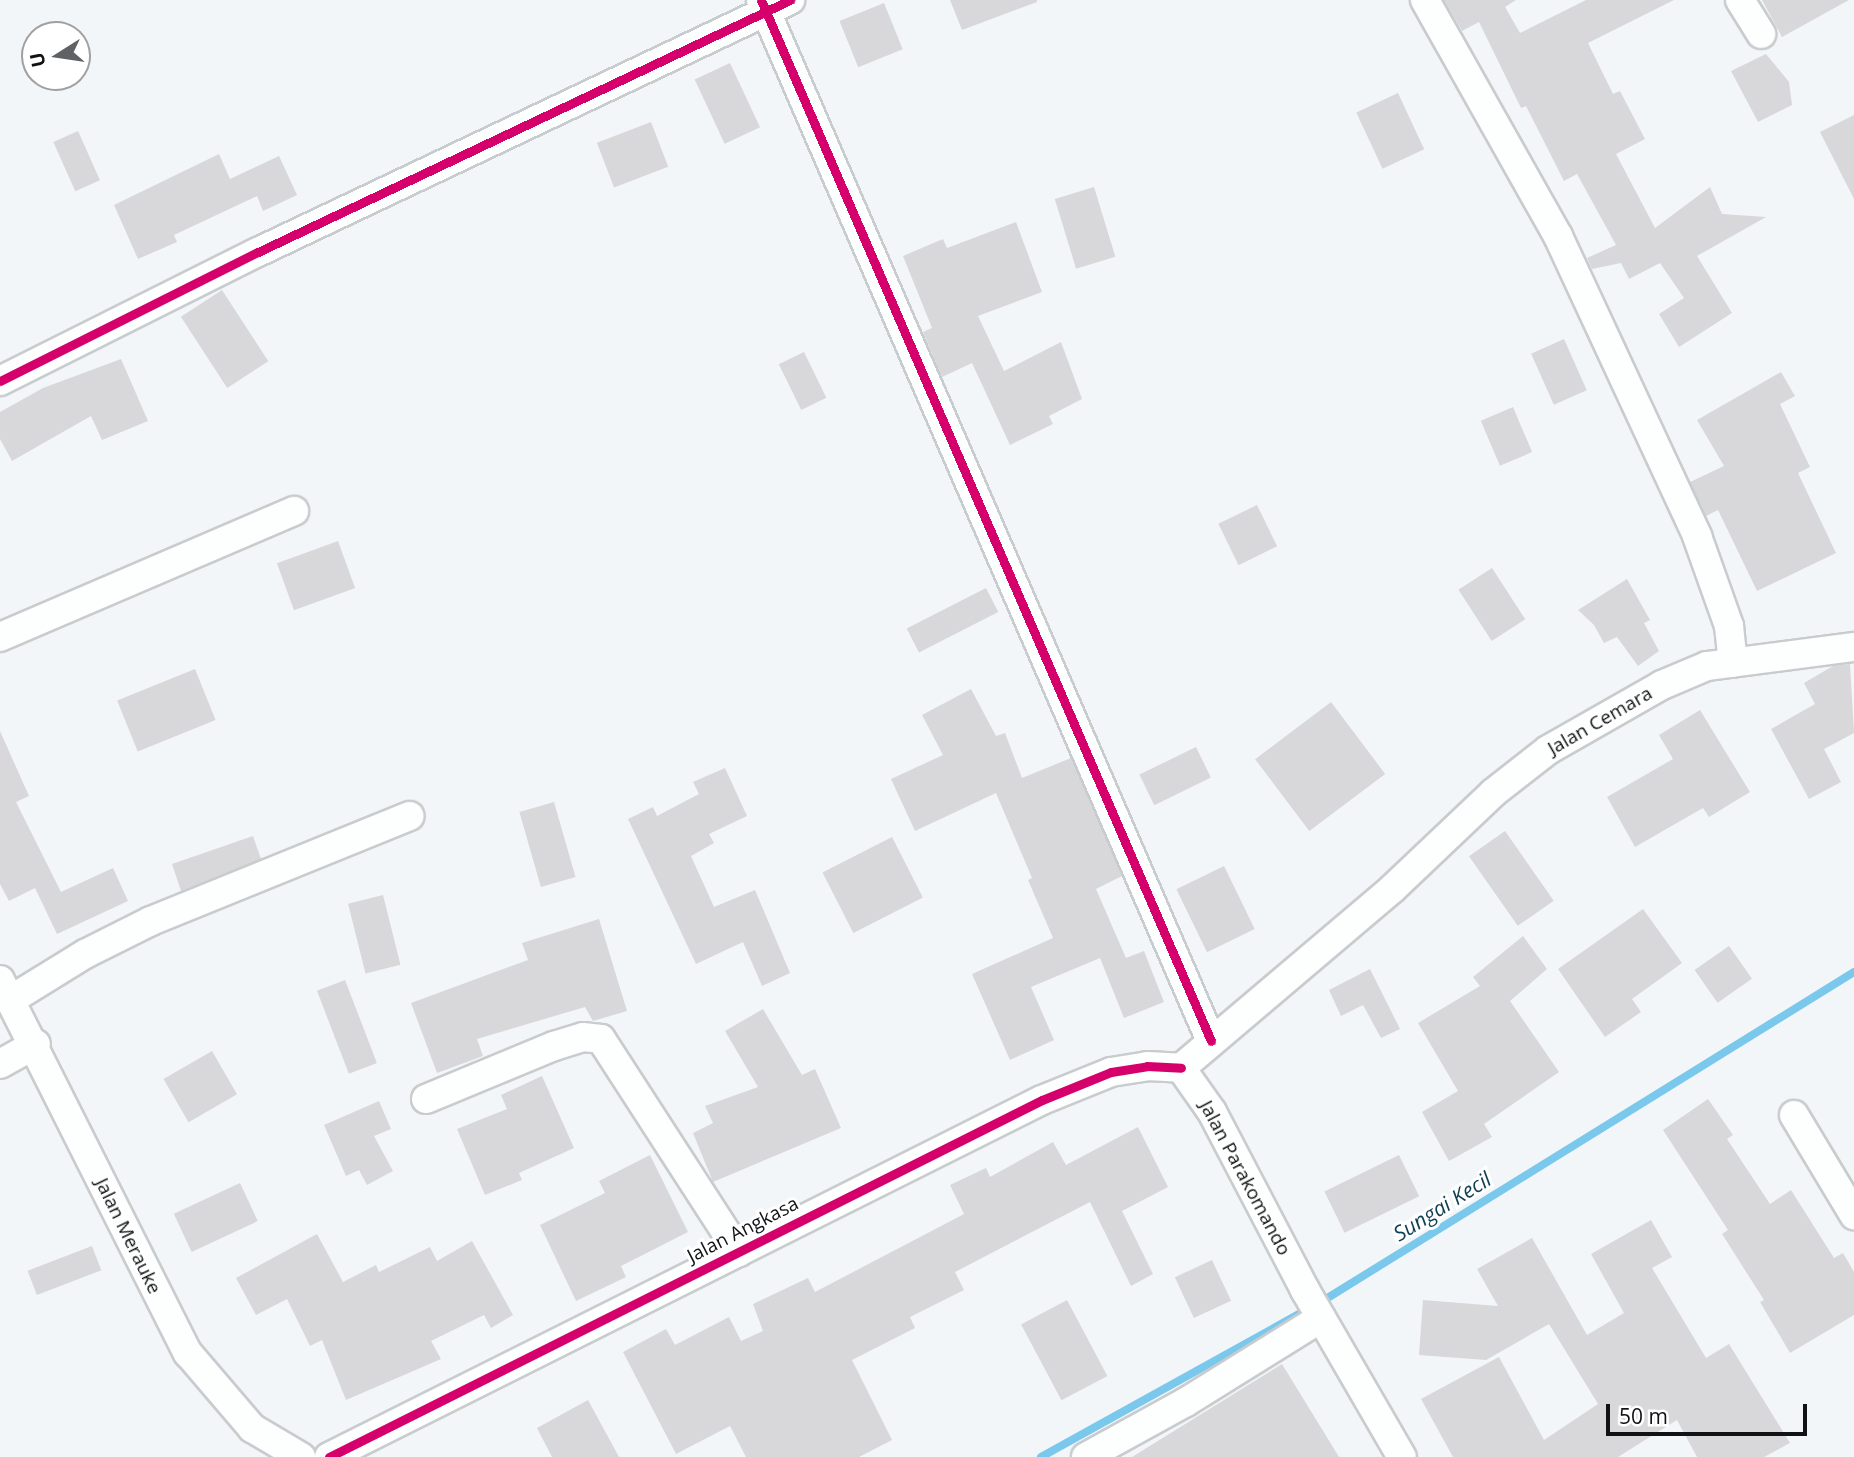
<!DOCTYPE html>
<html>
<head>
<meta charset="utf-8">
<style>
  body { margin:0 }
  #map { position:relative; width:1854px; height:1457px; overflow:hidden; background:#f3f6f9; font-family:"Open Sans",sans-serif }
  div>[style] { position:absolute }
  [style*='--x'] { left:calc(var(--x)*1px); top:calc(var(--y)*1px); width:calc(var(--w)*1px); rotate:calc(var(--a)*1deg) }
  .stream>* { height:8px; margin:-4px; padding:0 4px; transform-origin:4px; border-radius:4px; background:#7ac8eb }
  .building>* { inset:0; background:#d8d7d9; transform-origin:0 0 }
  .roads { filter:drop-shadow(2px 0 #c9ccce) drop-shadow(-2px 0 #c9ccce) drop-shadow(0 2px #c9ccce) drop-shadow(0 -2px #c9ccce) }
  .minor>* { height:28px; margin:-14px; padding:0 14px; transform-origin:14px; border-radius:14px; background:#fdfefe }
  .cycleway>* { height:9px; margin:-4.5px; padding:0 4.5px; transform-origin:4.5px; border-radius:4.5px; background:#d6006c }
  span { translate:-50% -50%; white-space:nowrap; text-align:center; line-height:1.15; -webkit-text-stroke:6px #fff; paint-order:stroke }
  .street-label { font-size:19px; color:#101214 }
  .water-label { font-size:21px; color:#0e3e52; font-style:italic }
  .north { position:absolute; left:21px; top:21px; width:70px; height:70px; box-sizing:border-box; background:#fff; border:2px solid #9fa0a1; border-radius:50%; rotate:258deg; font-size:19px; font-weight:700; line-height:28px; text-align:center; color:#101214 }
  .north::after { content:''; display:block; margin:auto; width:24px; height:32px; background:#5f6264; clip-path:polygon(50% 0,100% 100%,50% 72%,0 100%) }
  .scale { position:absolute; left:1606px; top:1404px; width:201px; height:32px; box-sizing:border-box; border:4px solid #101214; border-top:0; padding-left:9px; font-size:21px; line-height:24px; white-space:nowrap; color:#101214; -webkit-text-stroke:5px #fff; paint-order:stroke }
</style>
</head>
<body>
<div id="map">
  <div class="stream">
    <div style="--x:1041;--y:1457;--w:320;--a:-29"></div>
    <div style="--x:1321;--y:1302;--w:627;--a:-31.76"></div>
  </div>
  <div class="building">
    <div style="clip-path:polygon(950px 0,1037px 0,1037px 2px,962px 30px)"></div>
    <div style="clip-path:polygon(1444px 0,1516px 0,1505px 7px,1520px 33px,1586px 0,1674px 0,1588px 43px,1613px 94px,1620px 91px,1645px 139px,1616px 154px,1655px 228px,1710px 187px,1722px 214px,1766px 217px,1697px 256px,1732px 313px,1679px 347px,1659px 314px,1684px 298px,1660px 263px,1629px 279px,1621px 263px,1592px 269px,1587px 258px,1616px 245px,1577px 174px,1564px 181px,1526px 106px,1521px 108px,1479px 22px,1462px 31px)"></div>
    <div style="clip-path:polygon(1762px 0,1849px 0,1782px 37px)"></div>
    <div style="left:884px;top:3px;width:50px;height:48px;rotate:68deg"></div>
    <div style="clip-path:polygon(1766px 54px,1789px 82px,1792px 105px,1758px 122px,1731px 71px)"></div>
    <div style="left:730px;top:63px;width:71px;height:39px;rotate:65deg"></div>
    <div style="left:1398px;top:93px;width:62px;height:46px;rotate:65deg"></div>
    <div style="clip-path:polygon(1854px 115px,1854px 199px,1820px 132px)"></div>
    <div style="left:651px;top:122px;width:48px;height:58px;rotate:69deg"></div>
    <div style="left:78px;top:131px;width:54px;height:27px;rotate:66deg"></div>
    <div style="clip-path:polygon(219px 154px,230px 179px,279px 156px,297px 195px,263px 211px,257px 196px,174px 235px,177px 242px,138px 259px,114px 205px)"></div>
    <div style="left:1094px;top:187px;width:73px;height:41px;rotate:73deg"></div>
    <div style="clip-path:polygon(1016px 222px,1042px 292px,978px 316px,1004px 371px,1061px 342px,1082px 399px,1049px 416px,1053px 424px,1010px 445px,972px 363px,942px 377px,923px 332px,932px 328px,903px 256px,943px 239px,947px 248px)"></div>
    <div style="left:222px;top:290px;width:85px;height:49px;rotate:57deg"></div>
    <div style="left:1564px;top:339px;width:56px;height:36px;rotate:66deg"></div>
    <div style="left:804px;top:352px;width:51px;height:28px;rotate:64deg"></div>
    <div style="clip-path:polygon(121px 359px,148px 421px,102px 440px,91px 416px,12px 461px,0 439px,0 412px,43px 388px)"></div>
    <div style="clip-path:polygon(1781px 372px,1795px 396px,1780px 404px,1810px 467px,1798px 473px,1836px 553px,1757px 591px,1718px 510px,1706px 516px,1690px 482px,1724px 466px,1697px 420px)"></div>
    <div style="left:1513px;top:407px;width:49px;height:35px;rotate:67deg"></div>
    <div style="left:1257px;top:505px;width:46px;height:43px;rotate:64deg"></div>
    <div style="left:338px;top:541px;width:50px;height:65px;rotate:70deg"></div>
    <div style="left:1492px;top:568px;width:61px;height:40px;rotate:57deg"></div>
    <div style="clip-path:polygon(1627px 579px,1650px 620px,1644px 623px,1659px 651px,1638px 666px,1617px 637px,1604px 643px,1594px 625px,1578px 610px)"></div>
    <div style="left:986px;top:588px;width:27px;height:89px;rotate:63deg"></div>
    <div style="clip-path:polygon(1850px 664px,1854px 733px,1824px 749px,1841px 782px,1809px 799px,1771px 729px,1815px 704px,1804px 683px,1833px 666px)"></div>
    <div style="left:195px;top:669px;width:55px;height:84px;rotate:68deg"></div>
    <div style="clip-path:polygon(971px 689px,996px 736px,1005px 733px,1022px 778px,1071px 758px,1122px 876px,1096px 889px,1126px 958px,1144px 951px,1164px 1002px,1124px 1018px,1100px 958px,1031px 987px,1054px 1040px,1010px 1060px,972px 974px,1053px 938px,1028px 880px,1032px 878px,996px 793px,915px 831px,891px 779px,943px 755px,922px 715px)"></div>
    <div style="left:1331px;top:702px;width:90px;height:95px;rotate:53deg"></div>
    <div style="clip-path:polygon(1700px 710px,1750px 792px,1709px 817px,1703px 808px,1635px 847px,1607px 797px,1673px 759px,1659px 735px)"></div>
    <div style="clip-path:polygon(0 731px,29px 796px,16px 802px,61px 892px,113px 868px,128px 901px,57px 934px,35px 888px,9px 901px,0 884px)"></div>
    <div style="left:1196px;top:747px;width:34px;height:63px;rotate:64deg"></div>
    <div style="clip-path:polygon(725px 768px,747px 816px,709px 834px,714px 843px,691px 856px,714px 907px,755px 890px,790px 973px,762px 986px,743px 942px,696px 964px,628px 819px,653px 807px,657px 816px,699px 794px,693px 782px)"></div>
    <div style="left:554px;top:802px;width:78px;height:36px;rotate:74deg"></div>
    <div style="left:1505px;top:831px;width:85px;height:44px;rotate:55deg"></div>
    <div style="clip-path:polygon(253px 836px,261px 859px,181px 891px,172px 864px)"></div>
    <div style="left:892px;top:837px;width:68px;height:78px;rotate:63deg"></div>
    <div style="left:1224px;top:866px;width:70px;height:53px;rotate:64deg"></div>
    <div style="left:383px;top:895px;width:72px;height:36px;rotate:76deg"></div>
    <div style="clip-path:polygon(1643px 909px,1682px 963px,1632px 999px,1641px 1012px,1605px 1037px,1558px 969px)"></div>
    <div style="clip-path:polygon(599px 919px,627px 1011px,593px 1021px,585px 1007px,477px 1039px,483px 1056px,437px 1073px,411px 1003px,528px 960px,522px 943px)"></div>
    <div style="clip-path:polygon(1523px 936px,1547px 969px,1510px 1001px,1559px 1072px,1484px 1124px,1492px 1137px,1449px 1161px,1422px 1112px,1458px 1091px,1418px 1023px,1480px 986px,1473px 977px)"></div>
    <div style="left:1729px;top:946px;width:40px;height:42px;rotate:55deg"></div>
    <div style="clip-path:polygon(1370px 969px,1400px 1029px,1381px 1038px,1363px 1005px,1341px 1016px,1329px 990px)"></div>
    <div style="left:345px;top:980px;width:89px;height:30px;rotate:69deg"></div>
    <div style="clip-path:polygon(763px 1009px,802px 1075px,815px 1069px,841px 1128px,713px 1182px,693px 1133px,713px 1123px,705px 1106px,758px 1087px,725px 1031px)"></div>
    <div style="left:212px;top:1051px;width:50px;height:56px;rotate:60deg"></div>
    <div style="clip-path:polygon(542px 1076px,574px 1148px,519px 1173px,522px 1180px,485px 1195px,457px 1129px,507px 1109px,501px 1095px)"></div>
    <div style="clip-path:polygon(1708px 1099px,1733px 1135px,1727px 1139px,1770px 1204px,1791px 1190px,1834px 1258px,1843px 1253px,1854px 1272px,1854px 1315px,1790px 1353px,1760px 1302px,1764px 1300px,1722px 1234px,1728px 1230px,1663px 1130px)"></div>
    <div style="clip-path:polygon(379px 1101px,391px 1129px,374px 1136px,393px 1171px,367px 1185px,359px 1170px,346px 1176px,324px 1125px)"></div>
    <div style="clip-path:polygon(1138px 1127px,1168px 1187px,1122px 1211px,1153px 1274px,1131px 1286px,1090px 1202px,955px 1272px,964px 1290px,910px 1317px,915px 1328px,852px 1360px,892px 1440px,859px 1457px,746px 1457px,730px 1426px,676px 1454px,623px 1352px,666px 1329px,675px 1345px,729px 1317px,741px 1341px,763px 1331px,753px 1304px,808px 1278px,815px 1292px,964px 1214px,950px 1185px,986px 1168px,990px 1177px,1053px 1142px,1066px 1165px)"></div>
    <div style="clip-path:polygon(650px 1155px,688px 1232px,621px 1266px,626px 1277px,576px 1301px,540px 1225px,605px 1193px,599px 1181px)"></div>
    <div style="left:1399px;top:1155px;width:46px;height:83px;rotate:64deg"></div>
    <div style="left:240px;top:1183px;width:42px;height:73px;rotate:65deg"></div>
    <div style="clip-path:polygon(1651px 1220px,1672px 1257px,1652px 1268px,1706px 1358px,1729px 1344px,1790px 1443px,1764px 1457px,1697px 1457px,1677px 1420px,1618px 1457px,1453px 1457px,1421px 1399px,1499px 1357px,1544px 1440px,1598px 1404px,1549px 1324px,1486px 1360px,1419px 1355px,1423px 1300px,1498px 1306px,1477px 1269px,1532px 1238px,1587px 1335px,1624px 1313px,1591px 1254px)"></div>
    <div style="clip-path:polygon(317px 1234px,343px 1282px,376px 1265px,379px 1272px,430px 1247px,437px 1261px,472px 1241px,513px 1315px,491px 1328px,484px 1315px,431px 1341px,441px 1359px,346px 1400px,322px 1340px,310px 1346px,287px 1299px,256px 1315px,236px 1278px)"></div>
    <div style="left:92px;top:1246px;width:26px;height:69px;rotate:69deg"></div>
    <div style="left:1212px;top:1260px;width:45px;height:41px;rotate:65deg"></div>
    <div style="left:1067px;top:1300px;width:86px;height:52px;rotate:62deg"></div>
    <div style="clip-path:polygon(1282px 1364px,1339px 1457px,1132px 1457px)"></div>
    <div style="clip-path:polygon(588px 1400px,619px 1457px,552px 1457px,537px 1428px)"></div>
  </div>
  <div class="roads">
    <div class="minor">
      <div style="--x:761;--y:0;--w:1134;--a:66.62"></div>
      <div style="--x:1425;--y:0;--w:271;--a:60.6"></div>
      <div style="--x:1558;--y:236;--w:331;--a:65.1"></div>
      <div style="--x:1697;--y:536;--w:96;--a:70.4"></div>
      <div style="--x:1729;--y:626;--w:37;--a:84"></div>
      <div style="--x:1740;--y:0;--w:40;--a:58"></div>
      <div style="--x:0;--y:381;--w:288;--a:-26.6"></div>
      <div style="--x:258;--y:252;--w:589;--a:-25.35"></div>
      <div style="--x:0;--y:637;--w:320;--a:-23.2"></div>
      <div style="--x:0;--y:980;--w:418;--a:63.3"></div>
      <div style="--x:188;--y:1353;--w:99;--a:49.5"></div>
      <div style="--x:252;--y:1428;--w:57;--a:30.6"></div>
      <div style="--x:12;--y:999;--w:86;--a:-31.7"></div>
      <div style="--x:85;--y:954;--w:74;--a:-26.6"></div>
      <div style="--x:151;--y:921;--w:279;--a:-22.1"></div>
      <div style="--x:0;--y:1064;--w:41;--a:-29.1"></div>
      <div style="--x:1181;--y:1068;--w:277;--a:-40.3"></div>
      <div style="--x:1392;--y:889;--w:139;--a:-43.5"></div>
      <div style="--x:1493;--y:793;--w:70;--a:-38"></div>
      <div style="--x:1548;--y:750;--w:131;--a:-29.7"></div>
      <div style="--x:1662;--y:685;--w:49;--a:-22.9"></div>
      <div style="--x:1707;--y:666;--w:148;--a:-7.4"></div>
      <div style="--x:1181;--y:1068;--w:54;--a:54.8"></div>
      <div style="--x:1212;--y:1112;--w:201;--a:62.4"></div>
      <div style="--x:1305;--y:1290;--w:193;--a:59.9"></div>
      <div style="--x:426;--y:1099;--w:139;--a:-22.5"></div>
      <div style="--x:554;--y:1046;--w:30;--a:-17"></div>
      <div style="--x:583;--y:1037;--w:18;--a:6"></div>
      <div style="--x:601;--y:1039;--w:254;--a:57.1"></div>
      <div style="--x:1794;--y:1115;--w:117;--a:59"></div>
      <div style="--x:329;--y:1457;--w:797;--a:-26.6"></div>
      <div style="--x:1042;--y:1100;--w:74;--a:-22.1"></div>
      <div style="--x:1111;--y:1072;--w:36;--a:-9"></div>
      <div style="--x:1147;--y:1066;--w:34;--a:3"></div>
      <div style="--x:1086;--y:1457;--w:114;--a:-28.8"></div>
      <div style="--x:1186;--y:1402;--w:159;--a:-31.9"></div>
    </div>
  </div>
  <div class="cycleway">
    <div style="--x:761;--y:0;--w:1134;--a:66.62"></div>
    <div style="--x:0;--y:381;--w:288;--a:-26.6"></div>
    <div style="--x:258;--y:252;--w:589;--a:-25.35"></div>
    <div style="--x:329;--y:1457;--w:797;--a:-26.6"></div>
    <div style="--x:1042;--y:1100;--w:74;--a:-22.1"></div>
    <div style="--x:1111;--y:1072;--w:36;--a:-9"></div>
    <div style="--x:1147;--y:1066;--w:34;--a:3"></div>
  </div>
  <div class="street-label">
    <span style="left:1600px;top:721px;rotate:-30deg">Jalan Cemara</span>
    <span style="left:1245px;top:1178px;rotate:62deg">Jalan Parakomando</span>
    <span style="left:743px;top:1230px;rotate:-27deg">Jalan Angkasa</span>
    <span style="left:128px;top:1236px;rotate:64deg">Jalan Merauke</span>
  </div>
  <div class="water-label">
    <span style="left:1442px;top:1206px;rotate:-32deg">Sungai Kecil</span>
  </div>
  <div class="north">U</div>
  <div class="scale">50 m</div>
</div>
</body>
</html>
